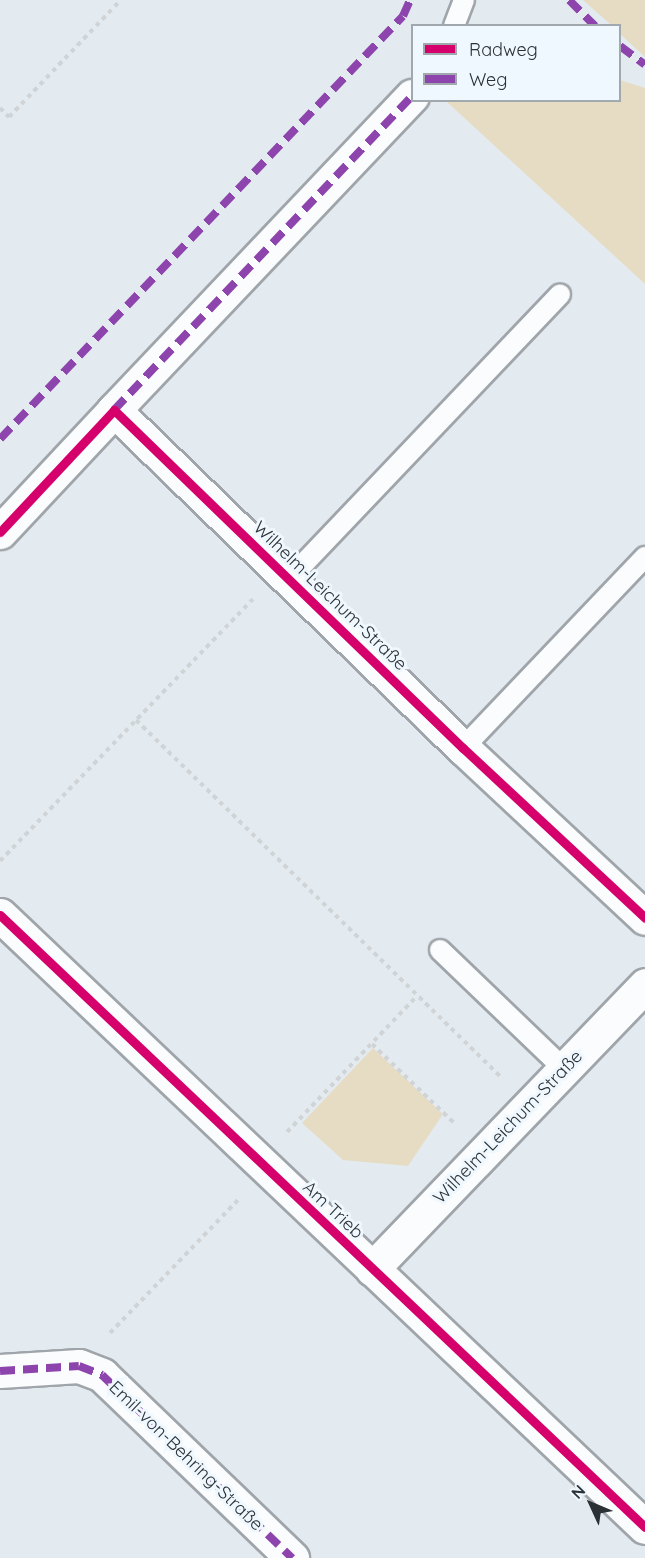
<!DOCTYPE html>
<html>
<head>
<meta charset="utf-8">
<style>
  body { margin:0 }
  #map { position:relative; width:645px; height:1558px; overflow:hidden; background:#e3ebf0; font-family:Quicksand,sans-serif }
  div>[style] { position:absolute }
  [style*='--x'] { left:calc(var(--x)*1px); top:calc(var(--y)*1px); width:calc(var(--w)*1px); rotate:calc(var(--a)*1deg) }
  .green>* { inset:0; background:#e6dcc4 }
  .path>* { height:4px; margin-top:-2px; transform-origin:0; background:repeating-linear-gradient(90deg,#d1d4d6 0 4.5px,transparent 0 9px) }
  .roads { filter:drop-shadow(2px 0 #9fa5aa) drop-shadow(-2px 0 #9fa5aa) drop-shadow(0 2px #9fa5aa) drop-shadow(0 -2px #9fa5aa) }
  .service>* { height:20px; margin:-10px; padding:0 10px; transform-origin:10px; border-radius:10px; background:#fbfcfd }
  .minor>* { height:33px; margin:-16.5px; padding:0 16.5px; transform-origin:16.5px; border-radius:16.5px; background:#fbfcfd }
  .quiet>* { height:8px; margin-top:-4px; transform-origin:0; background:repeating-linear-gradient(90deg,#8e44ad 0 15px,transparent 0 23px) }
  .cycleway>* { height:9px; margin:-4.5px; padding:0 4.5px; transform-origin:4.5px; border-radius:4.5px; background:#d6006c }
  span { translate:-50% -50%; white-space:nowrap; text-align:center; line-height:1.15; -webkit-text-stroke:6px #eff8ff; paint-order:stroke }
  .street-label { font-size:18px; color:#2b3135 }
  .legend { position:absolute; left:411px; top:24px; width:210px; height:78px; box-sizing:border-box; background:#eff8ff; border:2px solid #a1a8ae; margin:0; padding:8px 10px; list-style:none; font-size:18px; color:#2b3135 }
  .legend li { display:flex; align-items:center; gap:12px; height:30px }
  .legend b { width:30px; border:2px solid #a1a8ae }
  .north { position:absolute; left:561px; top:1474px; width:60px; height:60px; -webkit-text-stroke:4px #eff8ff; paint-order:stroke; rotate:314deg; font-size:16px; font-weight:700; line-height:24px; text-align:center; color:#2b3135 }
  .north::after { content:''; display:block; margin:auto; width:21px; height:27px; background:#2b3135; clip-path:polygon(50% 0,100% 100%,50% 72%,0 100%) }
</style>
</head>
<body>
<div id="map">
  <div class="green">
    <div style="clip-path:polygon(583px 0,645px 0,645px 57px,620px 34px,620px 26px,611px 25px)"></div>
    <div style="clip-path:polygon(620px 80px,645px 88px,645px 284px,447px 102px,620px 100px)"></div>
    <div style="clip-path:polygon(373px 1048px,443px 1114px,408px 1166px,343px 1160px,302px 1123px)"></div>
  </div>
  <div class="path">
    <div style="--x:0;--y:108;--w:13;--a:45"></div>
    <div style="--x:9;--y:117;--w:162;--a:-46.3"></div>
    <div style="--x:136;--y:720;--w:511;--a:44.37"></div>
    <div style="--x:0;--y:861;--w:364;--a:-46"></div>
    <div style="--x:372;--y:1044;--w:115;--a:43.9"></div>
    <div style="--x:287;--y:1132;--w:188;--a:-46.3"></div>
    <div style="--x:110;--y:1333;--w:187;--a:-46.1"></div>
  </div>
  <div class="roads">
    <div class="service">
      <div style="--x:454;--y:26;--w:28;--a:-69"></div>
      <div style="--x:289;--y:579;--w:393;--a:-46.4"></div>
      <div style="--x:463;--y:748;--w:264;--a:-46.4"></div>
      <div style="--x:440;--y:950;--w:172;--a:43.8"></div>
    </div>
    <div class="minor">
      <div style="--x:114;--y:410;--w:433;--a:-46.5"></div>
      <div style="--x:0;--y:532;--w:167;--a:-46.9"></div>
      <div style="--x:114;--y:410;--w:486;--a:44.1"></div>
      <div style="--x:463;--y:748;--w:249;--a:43"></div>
      <div style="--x:0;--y:915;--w:889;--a:43.5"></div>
      <div style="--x:372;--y:1269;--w:394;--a:-46.1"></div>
      <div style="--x:0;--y:1371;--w:79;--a:-3.6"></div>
      <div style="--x:79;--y:1366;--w:25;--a:21"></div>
      <div style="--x:102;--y:1375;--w:264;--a:43.9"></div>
    </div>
  </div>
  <div class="quiet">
    <div style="--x:569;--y:0;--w:37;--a:45"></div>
    <div style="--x:620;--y:46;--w:31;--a:37"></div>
    <div style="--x:114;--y:410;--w:433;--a:-46.5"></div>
    <div style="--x:0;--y:439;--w:584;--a:-46.39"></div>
    <div style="--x:403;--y:16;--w:17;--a:-66"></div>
    <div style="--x:0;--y:1371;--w:79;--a:-3.6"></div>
    <div style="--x:79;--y:1366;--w:25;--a:21"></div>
    <div style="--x:102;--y:1375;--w:264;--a:43.9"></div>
  </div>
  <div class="cycleway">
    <div style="--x:0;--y:532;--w:167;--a:-46.9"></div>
    <div style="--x:114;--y:410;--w:486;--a:44.1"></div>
    <div style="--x:463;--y:748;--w:249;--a:43"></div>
    <div style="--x:0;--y:915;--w:889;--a:43.5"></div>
  </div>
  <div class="street-label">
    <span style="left:330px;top:596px;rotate:44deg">Wilhelm-Leichum-Straße</span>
    <span style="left:508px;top:1127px;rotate:-46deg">Wilhelm-Leichum-Straße</span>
    <span style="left:333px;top:1210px;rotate:43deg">Am Trieb</span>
    <span style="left:186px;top:1456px;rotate:44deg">Emil-von-Behring-Straße</span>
  </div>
  <ul class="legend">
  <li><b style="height:8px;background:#d6006c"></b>Radweg</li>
  <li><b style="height:8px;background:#8e44ad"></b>Weg</li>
  </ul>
  <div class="north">N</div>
</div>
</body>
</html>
